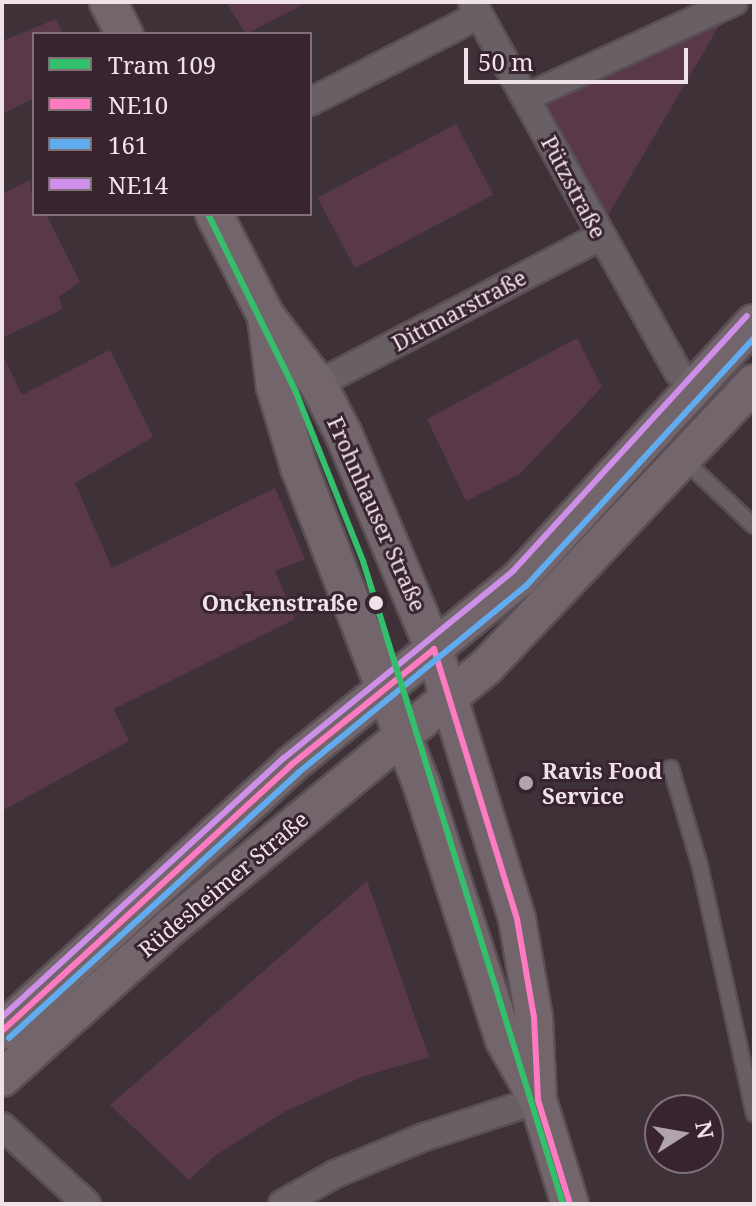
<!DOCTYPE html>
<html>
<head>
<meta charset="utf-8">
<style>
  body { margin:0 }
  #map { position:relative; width:756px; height:1206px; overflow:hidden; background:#3e3238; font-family:"Noto Serif",serif }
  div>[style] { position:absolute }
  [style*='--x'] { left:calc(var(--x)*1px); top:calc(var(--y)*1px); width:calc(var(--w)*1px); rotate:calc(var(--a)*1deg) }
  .green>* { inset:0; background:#583849; transform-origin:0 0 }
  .roads { filter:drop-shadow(2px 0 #594f54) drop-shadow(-2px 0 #594f54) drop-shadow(0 2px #594f54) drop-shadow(0 -2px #594f54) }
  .lane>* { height:14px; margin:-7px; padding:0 7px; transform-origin:7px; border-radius:7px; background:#686064 }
  .street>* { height:26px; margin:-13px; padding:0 13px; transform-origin:13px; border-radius:13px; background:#686064 }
  .secondary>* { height:36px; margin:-18px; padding:0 18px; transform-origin:18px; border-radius:18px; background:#72656c }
  .bus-1>* { height:6px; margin:-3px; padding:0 3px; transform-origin:3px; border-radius:3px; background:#fe7ac1 }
  .bus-2>* { height:6px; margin:-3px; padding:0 3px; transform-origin:3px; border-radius:3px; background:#60acee }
  .bus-3>* { height:6px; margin:-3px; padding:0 3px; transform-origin:3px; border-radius:3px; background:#ce8fe9 }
  .tram-1>* { height:6px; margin:-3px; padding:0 3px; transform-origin:3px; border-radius:3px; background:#33bf6c }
  .dots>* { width:22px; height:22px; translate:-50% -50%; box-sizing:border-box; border:4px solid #38242e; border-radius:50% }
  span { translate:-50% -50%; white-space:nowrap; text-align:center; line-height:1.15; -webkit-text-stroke:6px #38242e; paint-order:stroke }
  .street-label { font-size:22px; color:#efe2e8 }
  .stop-label { font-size:22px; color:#efe2e8; font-weight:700 }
  .right { translate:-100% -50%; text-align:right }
  .poi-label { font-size:22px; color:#efe2e8; font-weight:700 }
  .left { translate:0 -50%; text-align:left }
  .frame { position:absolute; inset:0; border:4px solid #efe2e8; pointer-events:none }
  .legend { position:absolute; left:32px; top:32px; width:280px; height:184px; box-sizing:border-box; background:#38242e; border:2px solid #817078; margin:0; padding:10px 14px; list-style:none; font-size:24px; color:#efe2e8 }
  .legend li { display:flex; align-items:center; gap:16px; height:40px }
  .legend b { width:40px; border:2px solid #817078 }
  .north { position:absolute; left:644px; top:1094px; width:80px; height:80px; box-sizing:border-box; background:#38242e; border:2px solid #817078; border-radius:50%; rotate:79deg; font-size:22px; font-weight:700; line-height:32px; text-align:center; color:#efe2e8 }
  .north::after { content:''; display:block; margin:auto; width:28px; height:36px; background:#b1a4aa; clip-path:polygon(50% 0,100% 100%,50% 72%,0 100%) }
  .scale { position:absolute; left:464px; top:48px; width:224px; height:36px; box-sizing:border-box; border:4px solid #efe2e8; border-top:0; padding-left:10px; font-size:24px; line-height:28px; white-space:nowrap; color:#efe2e8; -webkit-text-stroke:6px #38242e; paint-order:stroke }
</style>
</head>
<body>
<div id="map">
  <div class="green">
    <div style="clip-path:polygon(226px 2px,308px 2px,246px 34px)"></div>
    <div style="clip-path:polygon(729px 9px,601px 227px,534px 98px)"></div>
    <div style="clip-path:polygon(56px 19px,63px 34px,34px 34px,34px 98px,2px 114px,2px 41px)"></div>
    <div style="left:456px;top:124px;width:80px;height:157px;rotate:62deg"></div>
    <div style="clip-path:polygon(30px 180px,34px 214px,46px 214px,80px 282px,59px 297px,63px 309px,2px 338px,2px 194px)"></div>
    <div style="clip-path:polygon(577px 338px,602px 387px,520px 474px,466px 501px,427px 419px)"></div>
    <div style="clip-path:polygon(110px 350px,153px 437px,75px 483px,112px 568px,275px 488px,305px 559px,275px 571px,295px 619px,114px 709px,129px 741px,2px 811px,2px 354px,22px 395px)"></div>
    <div style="clip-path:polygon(367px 881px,429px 1057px,362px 1077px,284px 1112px,216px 1155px,189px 1180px,110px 1105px)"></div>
  </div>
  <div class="roads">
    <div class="lane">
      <div style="--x:684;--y:460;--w:96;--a:43.3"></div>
      <div style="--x:671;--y:768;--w:102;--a:73.5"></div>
      <div style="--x:700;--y:866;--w:254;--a:77.7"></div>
    </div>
    <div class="street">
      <div style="--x:472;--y:2;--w:423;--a:60.9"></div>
      <div style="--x:527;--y:97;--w:228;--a:-24.7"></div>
      <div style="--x:310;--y:102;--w:190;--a:-27.2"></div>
      <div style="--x:318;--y:384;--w:317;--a:-27.6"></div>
      <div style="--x:2;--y:1126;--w:115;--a:42.5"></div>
      <div style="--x:282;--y:1204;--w:61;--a:-29.5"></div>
      <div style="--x:335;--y:1174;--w:96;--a:-22.6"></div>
      <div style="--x:424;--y:1137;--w:120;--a:-18"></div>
    </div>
    <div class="secondary">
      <div style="--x:108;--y:2;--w:36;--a:63"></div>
      <div style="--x:214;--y:214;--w:114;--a:63"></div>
      <div style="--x:266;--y:316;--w:86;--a:52.6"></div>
      <div style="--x:318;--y:384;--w:57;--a:63"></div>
      <div style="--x:344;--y:435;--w:232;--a:67.2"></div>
      <div style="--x:434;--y:649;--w:282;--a:72.9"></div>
      <div style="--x:517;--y:919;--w:99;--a:80.2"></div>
      <div style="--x:534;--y:1017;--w:83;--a:87.2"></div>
      <div style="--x:266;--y:318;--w:70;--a:82.6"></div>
      <div style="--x:275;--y:387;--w:84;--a:73.3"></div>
      <div style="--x:299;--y:467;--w:342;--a:68.9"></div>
      <div style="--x:422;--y:786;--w:267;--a:72.1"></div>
      <div style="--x:504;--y:1040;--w:69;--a:60.5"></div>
      <div style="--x:538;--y:1100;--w:109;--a:72.9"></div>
      <div style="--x:2;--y:1031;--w:393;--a:-42.6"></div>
      <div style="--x:291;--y:765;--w:296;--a:-39.2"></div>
      <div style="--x:520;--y:578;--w:346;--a:-47.5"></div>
      <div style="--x:2;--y:1078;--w:229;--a:-41.8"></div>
      <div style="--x:173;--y:925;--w:407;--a:-39.5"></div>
      <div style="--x:487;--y:666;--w:389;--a:-46.7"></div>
    </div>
  </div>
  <div class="bus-1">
    <div style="--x:2;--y:1031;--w:393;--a:-42.6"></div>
    <div style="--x:291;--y:765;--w:184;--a:-39"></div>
    <div style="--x:434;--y:649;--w:282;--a:72.9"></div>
    <div style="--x:517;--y:919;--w:99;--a:80.2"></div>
    <div style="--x:534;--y:1017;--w:83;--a:87.2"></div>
    <div style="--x:538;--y:1100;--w:109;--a:72.9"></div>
  </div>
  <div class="bus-2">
    <div style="--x:9;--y:1038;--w:392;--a:-42.5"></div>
    <div style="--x:298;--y:773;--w:295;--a:-39.4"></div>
    <div style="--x:526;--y:586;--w:337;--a:-47.4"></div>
  </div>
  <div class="bus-3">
    <div style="--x:2;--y:1017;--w:383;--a:-42.6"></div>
    <div style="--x:284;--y:758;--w:296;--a:-39.2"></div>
    <div style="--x:513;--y:571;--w:346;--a:-47.5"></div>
  </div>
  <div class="tram-1">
    <div style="--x:208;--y:214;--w:196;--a:63.7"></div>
    <div style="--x:295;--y:390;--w:184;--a:68.3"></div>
    <div style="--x:363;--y:561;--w:673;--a:72.72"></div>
  </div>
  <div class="dots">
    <div style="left:376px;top:603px;background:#efe2e8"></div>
    <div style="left:526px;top:783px;background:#b1a4aa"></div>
  </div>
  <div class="street-label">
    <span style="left:574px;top:187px;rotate:62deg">Pützstraße</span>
    <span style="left:459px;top:310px;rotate:-28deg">Dittmarstraße</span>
    <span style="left:377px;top:514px;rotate:66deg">Frohnhauser Straße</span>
    <span style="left:223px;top:884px;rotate:-40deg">Rüdesheimer Straße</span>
  </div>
  <div class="stop-label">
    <span class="right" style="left:358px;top:603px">Onckenstraße</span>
  </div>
  <div class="poi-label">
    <span class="left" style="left:542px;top:783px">Ravis Food<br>Service</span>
  </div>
  <div class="frame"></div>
  <ul class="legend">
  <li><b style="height:10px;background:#33bf6c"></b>Tram 109</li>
  <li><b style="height:10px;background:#fe7ac1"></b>NE10</li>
  <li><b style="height:10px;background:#60acee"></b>161</li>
  <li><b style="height:10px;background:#ce8fe9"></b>NE14</li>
  </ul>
  <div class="north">N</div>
  <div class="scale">50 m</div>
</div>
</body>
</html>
